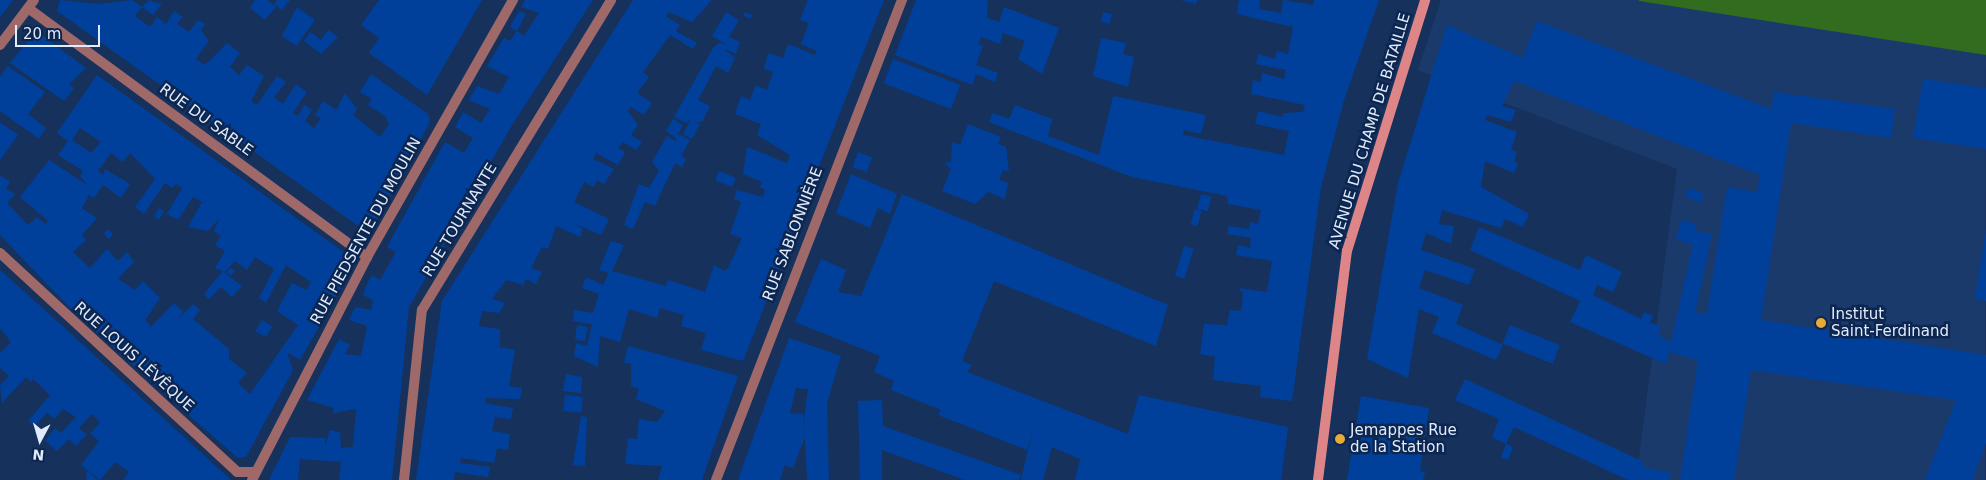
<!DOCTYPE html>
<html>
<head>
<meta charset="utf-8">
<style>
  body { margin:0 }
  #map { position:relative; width:1986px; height:480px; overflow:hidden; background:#16315c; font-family:"DejaVu Sans",sans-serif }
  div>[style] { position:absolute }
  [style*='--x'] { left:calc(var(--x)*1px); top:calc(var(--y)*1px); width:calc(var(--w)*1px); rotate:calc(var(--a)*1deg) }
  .built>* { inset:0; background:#1b3a6c }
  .green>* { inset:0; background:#316c1f }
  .building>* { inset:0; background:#00409b; transform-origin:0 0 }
  .street>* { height:10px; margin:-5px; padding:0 5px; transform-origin:5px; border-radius:5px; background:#a06969 }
  .secondary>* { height:10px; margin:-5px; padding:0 5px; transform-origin:5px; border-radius:5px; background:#de8687 }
  .dots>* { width:14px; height:14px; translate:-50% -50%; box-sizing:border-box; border:2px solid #0c2650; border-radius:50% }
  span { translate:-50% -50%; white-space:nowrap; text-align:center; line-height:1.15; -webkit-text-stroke:5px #0c2650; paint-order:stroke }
  .street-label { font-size:15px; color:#e0ebfc }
  .poi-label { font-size:15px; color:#e0ebfc }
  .left { translate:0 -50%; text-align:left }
  .north { position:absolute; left:15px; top:415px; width:50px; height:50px; -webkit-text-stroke:4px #0c2650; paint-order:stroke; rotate:186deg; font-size:14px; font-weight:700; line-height:20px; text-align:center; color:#e0ebfc }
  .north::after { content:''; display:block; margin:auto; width:18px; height:22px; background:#e0ebfc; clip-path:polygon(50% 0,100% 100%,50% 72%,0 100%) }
  .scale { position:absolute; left:15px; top:25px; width:85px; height:22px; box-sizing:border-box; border:2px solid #e0ebfc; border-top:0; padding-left:6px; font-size:15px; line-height:18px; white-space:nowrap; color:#e0ebfc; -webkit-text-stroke:4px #0c2650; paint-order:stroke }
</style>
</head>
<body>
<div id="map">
  <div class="built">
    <div style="clip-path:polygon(1441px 0,1986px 0,1985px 480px,1636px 480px,1677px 169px,1418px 70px)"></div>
  </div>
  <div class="green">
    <div style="clip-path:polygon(1986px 0,1986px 55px,1639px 1px,1639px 0)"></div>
  </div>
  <div class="building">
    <div style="clip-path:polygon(0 0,13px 0,0 17px)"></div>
    <div style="clip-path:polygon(60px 0,99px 4px,132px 0,142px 7px,135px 16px,150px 27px,157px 17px,166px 24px,174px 11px,183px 17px,177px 24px,189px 32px,198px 20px,205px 24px,201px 30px,209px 41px,196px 59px,205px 65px,227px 43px,240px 53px,230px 67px,239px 75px,247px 65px,264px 76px,251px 101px,257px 105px,277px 76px,286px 82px,274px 97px,283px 104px,296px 84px,307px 92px,293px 113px,298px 116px,304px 105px,312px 110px,305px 121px,314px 128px,321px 118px,315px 115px,323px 101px,336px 110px,329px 124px,345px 93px,357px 109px,353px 115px,380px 137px,389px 124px,385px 116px,368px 105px,372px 99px,360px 92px,371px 74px,428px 114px,430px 122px,374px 225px,361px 228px,57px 11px)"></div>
    <div style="clip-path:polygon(149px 0,162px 4px,153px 15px,142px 7px)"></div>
    <div style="clip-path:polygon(255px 0,267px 0,276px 7px,265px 20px,250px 8px)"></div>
    <div style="clip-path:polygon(277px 0,290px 0,282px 10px,274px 4px)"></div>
    <div style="clip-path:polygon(379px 0,482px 0,427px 95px,369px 53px,379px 38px,361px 25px)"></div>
    <div style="clip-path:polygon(525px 0,593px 0,512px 125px,409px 307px,392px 480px,339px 480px,341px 462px,300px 459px,298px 480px,269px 480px,290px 437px,325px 438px,325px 446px,330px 430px,340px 432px,341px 448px,353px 447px,356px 409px,333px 413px,334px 408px,307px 400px,339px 339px,350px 345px,345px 354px,361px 356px,367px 326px,349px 320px,355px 307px,371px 310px,373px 300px,363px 295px,367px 284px,372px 275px,380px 280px,396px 252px,387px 247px,445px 142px,464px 153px,473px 138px,455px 127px,463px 112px,481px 123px,490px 109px,469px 100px,477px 86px,499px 94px,509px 77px,487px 66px,504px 38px,510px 41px,517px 31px,510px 27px,519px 11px,526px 14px,517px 31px,524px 36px,539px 13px,521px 7px)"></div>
    <div style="clip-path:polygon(633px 0,712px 0,692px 22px,668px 12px,666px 16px,680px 25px,676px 31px,697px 43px,693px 49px,670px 35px,643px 72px,649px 77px,637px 93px,652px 103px,644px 115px,631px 107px,628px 111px,638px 125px,631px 135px,642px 142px,636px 150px,623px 142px,618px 148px,625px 152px,618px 165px,596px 153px,593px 159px,614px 169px,604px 184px,597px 180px,594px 187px,584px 182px,574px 202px,609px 219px,601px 235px,576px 224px,583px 229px,580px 237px,556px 226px,548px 249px,542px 247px,531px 268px,542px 272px,536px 284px,526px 279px,523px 285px,506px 280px,492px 299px,505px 303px,499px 313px,482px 311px,479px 326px,500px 329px,500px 347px,515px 350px,509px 386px,522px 388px,520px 399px,486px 398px,485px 403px,513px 408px,511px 419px,495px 417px,492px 431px,510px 434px,508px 450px,497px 448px,494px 463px,461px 458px,460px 463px,490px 467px,488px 477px,455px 472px,454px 480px,416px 480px,442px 301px)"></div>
    <div style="clip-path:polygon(808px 0,884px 0,743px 361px,701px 350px,706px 333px,681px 326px,684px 315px,660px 308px,657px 318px,629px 309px,620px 342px,600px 336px,598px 367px,574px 356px,576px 343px,587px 346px,592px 324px,573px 321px,574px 310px,593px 313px,599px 294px,582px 288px,586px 277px,603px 285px,609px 273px,599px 270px,611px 241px,624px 245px,612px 271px,666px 286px,668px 280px,705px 292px,714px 265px,724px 271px,728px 268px,742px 238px,730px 234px,741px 202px,734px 199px,737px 190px,763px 197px,765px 190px,760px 187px,762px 182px,743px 174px,747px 147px,787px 163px,790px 155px,757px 135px,761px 124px,735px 114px,741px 96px,750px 100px,756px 85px,767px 90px,773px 72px,764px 69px,768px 53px,783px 58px,788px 44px,815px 55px,817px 51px,801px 44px,809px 23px,800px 20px)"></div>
    <div style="clip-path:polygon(916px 0,988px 0,987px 18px,999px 22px,996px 31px,1004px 7px,1059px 28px,1042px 74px,1018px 59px,1025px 41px,1003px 33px,1000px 44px,981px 37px,978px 44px,983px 46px,976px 65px,998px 73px,995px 82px,976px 74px,972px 85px,895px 55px)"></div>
    <div style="clip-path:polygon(1180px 0,1197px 0,1196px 4px)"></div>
    <div style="clip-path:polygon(1239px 0,1260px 0,1259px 9px,1281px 13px,1283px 0,1313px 5px,1314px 0,1379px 0,1344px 100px,1321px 187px,1292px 401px,1260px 397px,1261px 386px,1213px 380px,1215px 357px,1200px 354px,1204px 324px,1227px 325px,1230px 310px,1241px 311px,1243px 294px,1239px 288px,1267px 292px,1272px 261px,1236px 255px,1238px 245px,1250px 248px,1251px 238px,1227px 234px,1229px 226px,1249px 229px,1250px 222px,1258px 224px,1261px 210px,1228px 204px,1227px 196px,1132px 177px,989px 122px,993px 113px,1009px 119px,1015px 105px,1052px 119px,1048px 136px,1099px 155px,1113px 96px,1206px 115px,1201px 134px,1184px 130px,1183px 135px,1284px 155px,1289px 131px,1255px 124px,1258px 111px,1283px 117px,1283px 113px,1303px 112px,1305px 105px,1251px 94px,1253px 80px,1261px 82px,1262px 73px,1284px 79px,1286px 70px,1256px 64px,1258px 54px,1275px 59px,1277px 51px,1288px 54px,1293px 27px,1237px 14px)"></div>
    <div style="clip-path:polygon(297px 7px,315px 20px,296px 46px,282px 36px)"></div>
    <div style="clip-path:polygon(726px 12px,739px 20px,729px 37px,740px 42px,736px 54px,724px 49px,735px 58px,728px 73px,716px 66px,698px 100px,710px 106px,702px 122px,695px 122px,700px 124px,692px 139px,683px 134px,691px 119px,686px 123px,674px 117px,713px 48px,719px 43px,727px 45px,712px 36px)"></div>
    <div style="left:745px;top:12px;width:8px;height:4px;rotate:23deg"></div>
    <div style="left:1103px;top:12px;width:9px;height:10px;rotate:13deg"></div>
    <div style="clip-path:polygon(1537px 21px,1771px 109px,1774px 92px,1895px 109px,1891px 138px,1791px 123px,1761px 320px,1986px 355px,1986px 443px,1972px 480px,1925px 480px,1956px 400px,1751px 370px,1734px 480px,1680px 480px,1698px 360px,1669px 352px,1666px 364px,1570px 322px,1580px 301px,1470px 250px,1479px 227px,1580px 270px,1586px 255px,1622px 272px,1613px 292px,1597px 285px,1593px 295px,1641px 319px,1644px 312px,1653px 316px,1650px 322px,1661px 327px,1658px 335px,1671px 342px,1693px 245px,1676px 239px,1682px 219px,1697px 225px,1695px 231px,1712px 234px,1695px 312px,1707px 314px,1727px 187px,1757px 192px,1760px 175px,1514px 81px,1502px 106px,1516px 110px,1511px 122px,1487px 115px,1485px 120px,1517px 132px,1511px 150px,1517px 152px,1514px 161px,1518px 163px,1514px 173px,1485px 161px,1481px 187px,1529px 214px,1523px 227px,1505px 219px,1501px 228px,1442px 210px,1439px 224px,1454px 226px,1451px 244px,1426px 233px,1421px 250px,1475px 269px,1469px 285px,1425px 270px,1419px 288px,1463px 305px,1456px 324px,1503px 345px,1496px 360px,1432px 333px,1439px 317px,1419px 309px,1408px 378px,1367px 359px,1398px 183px,1447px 25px,1523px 58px)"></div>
    <div style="clip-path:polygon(328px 30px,338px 37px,321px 54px,304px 41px,310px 32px,321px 40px)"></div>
    <div style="clip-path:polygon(40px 34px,86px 68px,69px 84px,74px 88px,64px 101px,10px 63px,33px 35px)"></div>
    <div style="clip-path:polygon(1101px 38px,1126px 43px,1123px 54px,1134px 57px,1128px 87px,1093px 76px)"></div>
    <div style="left:893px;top:59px;width:72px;height:26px;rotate:21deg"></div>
    <div style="clip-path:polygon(8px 66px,45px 92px,28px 114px,46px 128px,39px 139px,0 111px,0 77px)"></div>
    <div style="clip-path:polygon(evenodd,97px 75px,352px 258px,353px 266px,300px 360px,287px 352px,293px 370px,246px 457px,238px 458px,177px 405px,71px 309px,0 235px,0 176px,10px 181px,6px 189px,15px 194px,7px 203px,28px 225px,37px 217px,45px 224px,48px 221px,20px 197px,49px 160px,87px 185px,80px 176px,83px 171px,58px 155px,68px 141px,57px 133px,97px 75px,80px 128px,101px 142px,91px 153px,72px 140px,80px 128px,97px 75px,111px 153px,123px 162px,130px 153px,155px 179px,135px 207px,144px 214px,165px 183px,172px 188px,176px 184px,182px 188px,167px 214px,178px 220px,193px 197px,202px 202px,188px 227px,208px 231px,220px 218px,214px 231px,221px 236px,215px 245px,225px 251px,215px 268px,225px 272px,235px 261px,247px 270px,255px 257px,274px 269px,259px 298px,266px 303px,286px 265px,311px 282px,307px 290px,292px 283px,277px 311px,298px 325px,250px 394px,238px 383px,247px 373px,229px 359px,229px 349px,193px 319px,200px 310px,193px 304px,179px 318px,183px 311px,174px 303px,151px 327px,145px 320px,160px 298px,143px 281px,135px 290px,118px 279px,134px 262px,127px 252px,118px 261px,107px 249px,90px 268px,73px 252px,86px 240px,82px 235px,97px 218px,82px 208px,89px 195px,94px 198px,103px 185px,121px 198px,130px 184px,105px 169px,103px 175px,98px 171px,111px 153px)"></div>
    <div style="clip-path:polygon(1923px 79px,1986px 88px,1986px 149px,1913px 138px)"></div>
    <div style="clip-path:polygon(673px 119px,683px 125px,678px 134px,690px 140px,681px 156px,686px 159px,682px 167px,675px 163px,655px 206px,645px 202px,633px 229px,624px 225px,639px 184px,649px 188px,659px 171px,652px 162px,667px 136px,675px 141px,676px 138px,666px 131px)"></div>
    <div style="clip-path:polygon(0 122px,18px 135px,0 160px)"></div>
    <div style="clip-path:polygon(968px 124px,1001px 137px,998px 144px,1006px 147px,1009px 172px,1003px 170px,999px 180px,1008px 183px,1005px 199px,988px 192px,975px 204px,942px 191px,951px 169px,944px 163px,951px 162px,952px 142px,960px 145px)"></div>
    <div style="left:858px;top:152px;width:15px;height:16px;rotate:20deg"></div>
    <div style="left:719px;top:171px;width:18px;height:10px;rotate:22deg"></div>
    <div style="clip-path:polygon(851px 174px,897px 194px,890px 214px,878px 208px,870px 228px,836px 213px)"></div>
    <div style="clip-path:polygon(1688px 188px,1703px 193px,1701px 203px,1685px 196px)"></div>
    <div style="clip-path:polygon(902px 194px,1168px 305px,1156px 346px,994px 281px,962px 361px,972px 365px,967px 372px,1128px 434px,1139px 395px,1288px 427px,1281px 480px,1075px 480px,1080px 459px,1052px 447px,1043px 480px,1021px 480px,1033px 428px,1027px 450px,938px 415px,941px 410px,891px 390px,894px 381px,874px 372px,880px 356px,795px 322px,821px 259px,846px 270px,838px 292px,861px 296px)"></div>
    <div style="left:1201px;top:194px;width:11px;height:15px;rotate:15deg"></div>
    <div style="left:159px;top:208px;width:6px;height:10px;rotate:31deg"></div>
    <div style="left:1195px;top:209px;width:7px;height:16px;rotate:16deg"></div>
    <div style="clip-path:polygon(108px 229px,113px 234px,109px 239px,104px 234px)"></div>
    <div style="clip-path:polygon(1986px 229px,1986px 301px,1975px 299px)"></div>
    <div style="left:1184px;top:246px;width:10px;height:31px;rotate:17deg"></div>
    <div style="clip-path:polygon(230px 268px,235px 270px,231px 276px,227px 273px)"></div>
    <div style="clip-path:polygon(0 270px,57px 321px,231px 480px,123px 480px,129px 472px,115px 462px,100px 480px,81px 465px,99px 441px,90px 434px,100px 422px,92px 414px,79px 428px,87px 434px,76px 446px,69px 439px,57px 451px,45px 441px,55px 428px,61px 433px,76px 417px,63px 409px,54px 419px,47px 413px,35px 426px,28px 421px,50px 395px,33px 379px,31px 382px,26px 377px,2px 403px,0 385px,9px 376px,0 368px,0 353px,11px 342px,0 328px)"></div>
    <div style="clip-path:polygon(223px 271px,242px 286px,232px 297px,221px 287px,209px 299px,204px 294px)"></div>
    <div style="left:262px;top:320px;width:12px;height:13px;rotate:31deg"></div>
    <div style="clip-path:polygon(577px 325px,588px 327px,585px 341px,575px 340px)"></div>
    <div style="left:1510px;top:325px;width:54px;height:20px;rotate:22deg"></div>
    <div style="clip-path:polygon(789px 338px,841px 356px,827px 403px,829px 480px,807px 480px,804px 418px,808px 389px,796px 388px,790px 413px,803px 414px,805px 437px,793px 468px,785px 465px,780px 480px,738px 480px)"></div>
    <div style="clip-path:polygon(628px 346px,738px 376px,702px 480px,658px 480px,662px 466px,625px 464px,628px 438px,637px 439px,639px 419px,657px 422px,665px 411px,636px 399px,639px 389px,631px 386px,631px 364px,624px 363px)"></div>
    <div style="clip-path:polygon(566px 374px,582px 377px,581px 393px,563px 391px)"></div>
    <div style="clip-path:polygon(1465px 379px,1644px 462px,1643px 467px,1671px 473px,1670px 480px,1640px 480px,1641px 473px,1639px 480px,1628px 480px,1514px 427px,1506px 444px,1492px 437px,1499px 419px,1455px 400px)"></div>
    <div style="left:565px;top:395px;width:18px;height:16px;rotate:6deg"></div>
    <div style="clip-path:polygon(1361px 396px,1429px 408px,1420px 471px,1425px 472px,1423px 480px,1347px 480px)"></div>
    <div style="clip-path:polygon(882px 400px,883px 426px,1021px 475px,1019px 480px,965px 480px,882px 450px,882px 480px,860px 480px,858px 401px)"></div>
    <div style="clip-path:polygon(581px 416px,587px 417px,585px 466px,573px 465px)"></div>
    <div style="left:1506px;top:444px;width:8px;height:14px;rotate:23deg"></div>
    <div style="clip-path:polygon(86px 470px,98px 480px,87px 480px)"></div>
  </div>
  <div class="street">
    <div style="--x:28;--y:8;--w:421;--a:36.3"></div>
    <div style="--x:0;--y:45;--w:56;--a:-52.9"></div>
    <div style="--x:0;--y:253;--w:323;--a:42.7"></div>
    <div style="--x:237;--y:472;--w:16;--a:0"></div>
    <div style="--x:252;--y:480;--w:251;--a:-62.7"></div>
    <div style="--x:367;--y:257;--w:296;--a:-60.4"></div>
    <div style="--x:404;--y:480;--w:171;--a:-84"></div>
    <div style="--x:422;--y:310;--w:363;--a:-58.6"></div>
    <div style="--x:716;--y:480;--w:515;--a:-68.82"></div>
  </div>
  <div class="secondary">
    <div style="--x:1318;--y:480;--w:231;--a:-82.8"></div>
    <div style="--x:1347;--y:251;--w:263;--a:-72.7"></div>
  </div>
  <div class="dots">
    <div style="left:1821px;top:323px;background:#e8ab37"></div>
    <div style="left:1340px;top:439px;background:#e8ab37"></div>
  </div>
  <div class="street-label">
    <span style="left:206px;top:120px;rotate:36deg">RUE DU SABLE</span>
    <span style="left:1370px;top:131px;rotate:-73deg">AVENUE DU CHAMP DE BATAILLE</span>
    <span style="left:460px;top:220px;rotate:-59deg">RUE TOURNANTE</span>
    <span style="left:366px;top:231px;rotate:-61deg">RUE PIEDSENTE DU MOULIN</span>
    <span style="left:793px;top:234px;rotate:-69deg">RUE SABLONNIÈRE</span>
    <span style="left:134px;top:357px;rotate:42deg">RUE LOUIS LÉVÊQUE</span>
  </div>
  <div class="poi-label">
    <span class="left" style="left:1831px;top:323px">Institut<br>Saint-Ferdinand</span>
    <span class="left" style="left:1350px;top:439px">Jemappes Rue<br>de la Station</span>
  </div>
  <div class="north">N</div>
  <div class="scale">20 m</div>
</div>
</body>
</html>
